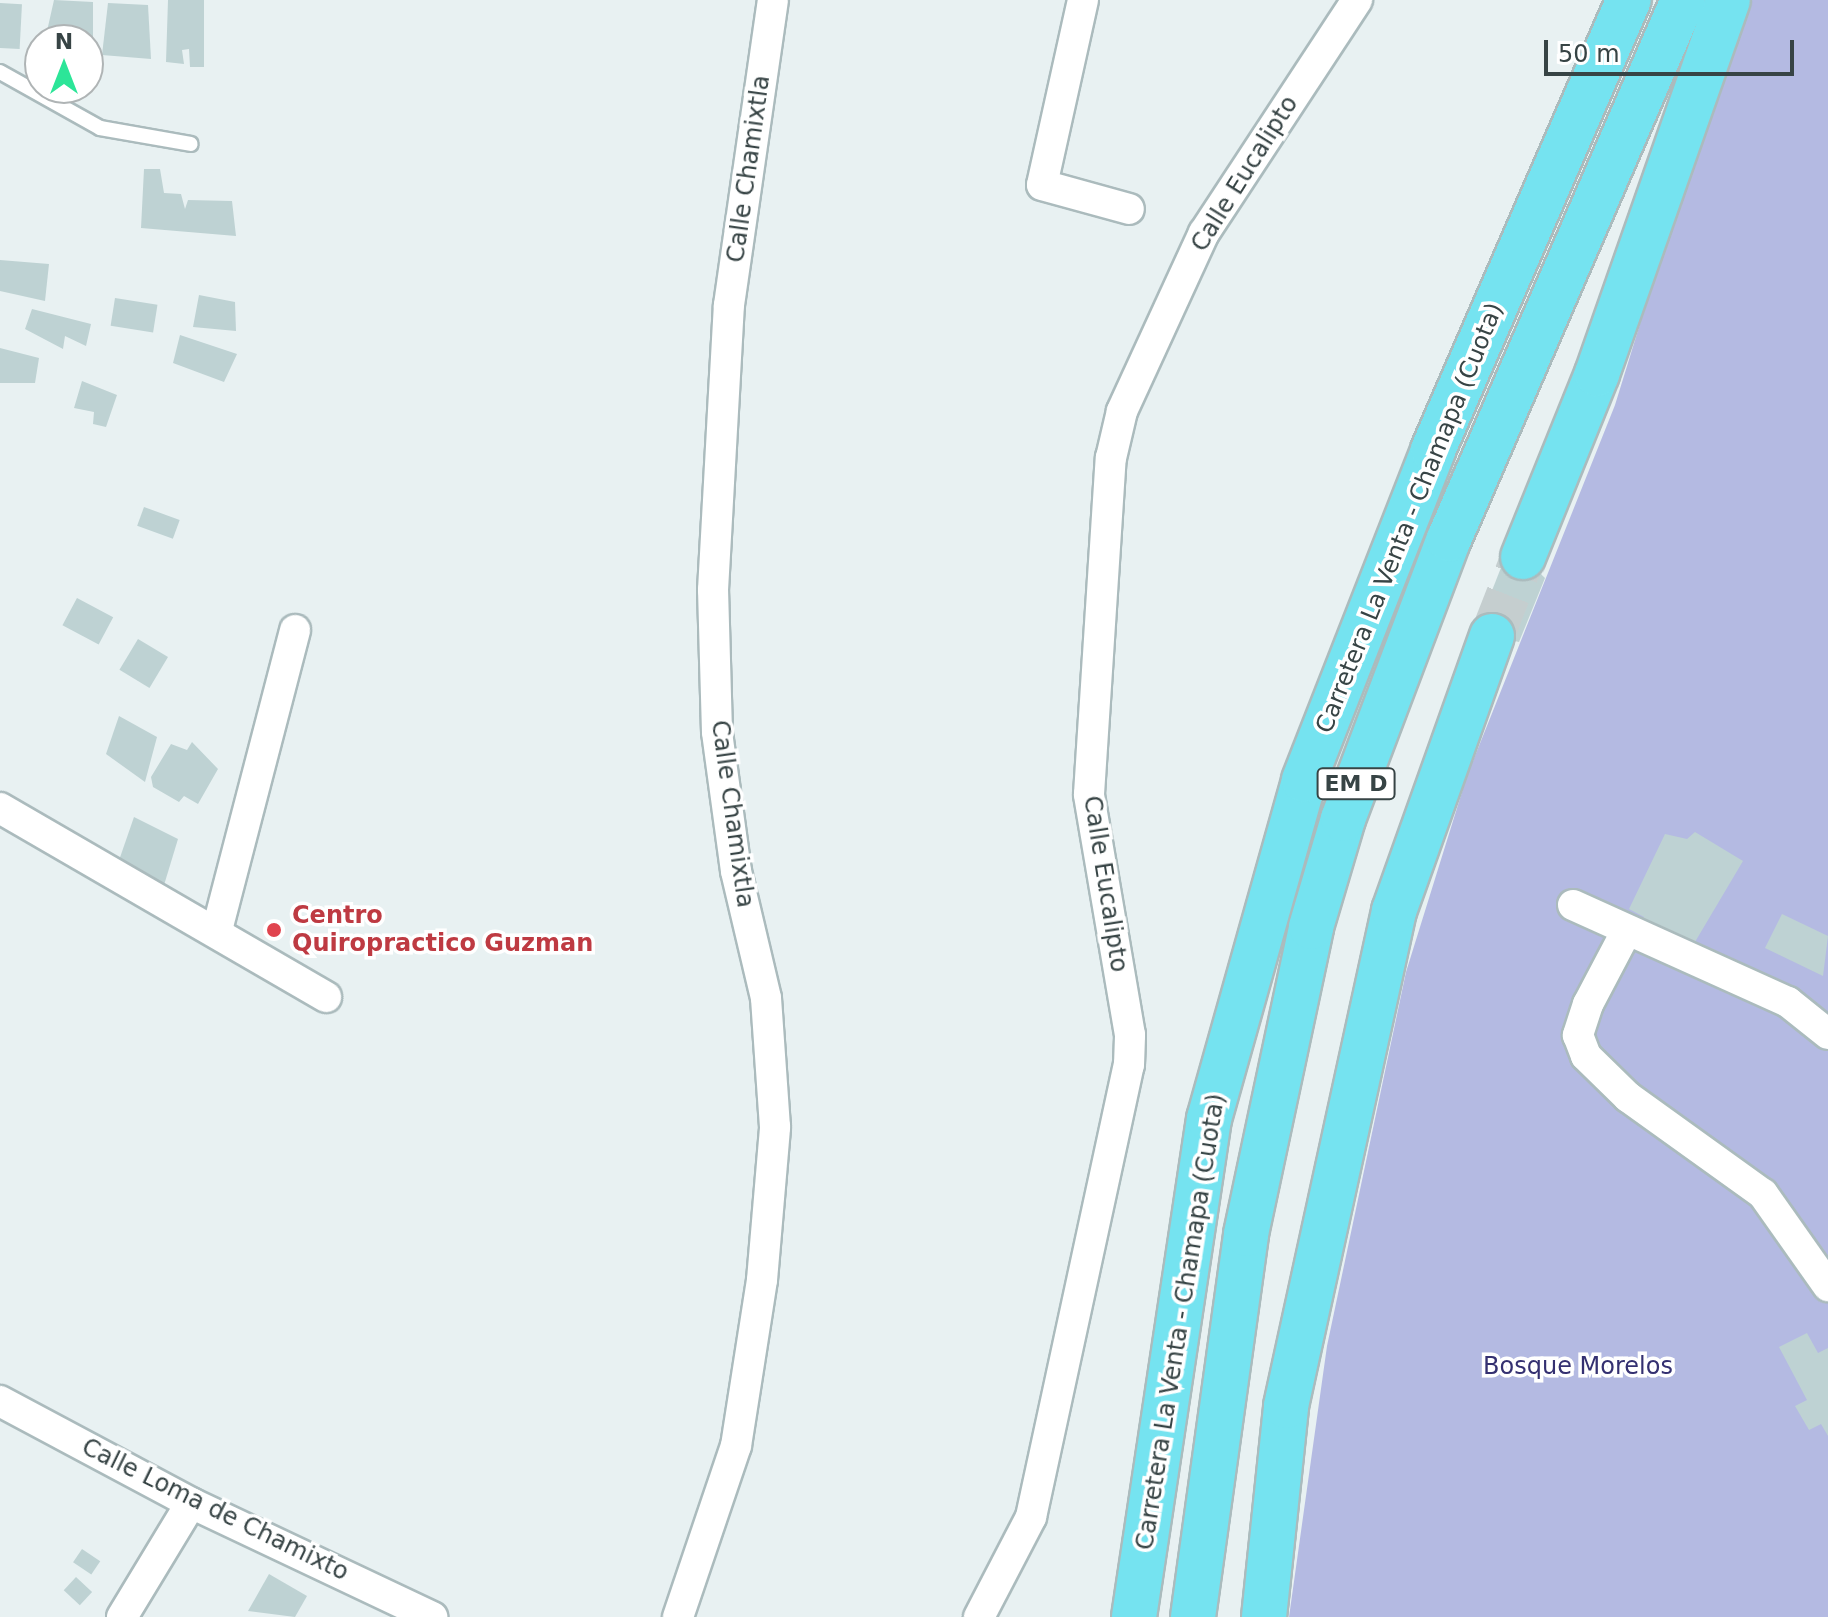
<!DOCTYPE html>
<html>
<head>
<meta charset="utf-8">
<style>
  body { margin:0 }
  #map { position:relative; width:1828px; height:1617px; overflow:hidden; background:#e8f1f2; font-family:"DejaVu Sans",sans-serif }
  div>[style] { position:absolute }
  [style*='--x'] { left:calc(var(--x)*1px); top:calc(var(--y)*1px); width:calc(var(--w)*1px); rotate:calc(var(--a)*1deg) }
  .green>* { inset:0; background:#b4bae2 }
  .building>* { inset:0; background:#bed2d3; transform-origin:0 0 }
  .motorway-tunnel>* { height:44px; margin-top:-22px; transform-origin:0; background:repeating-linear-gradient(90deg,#c5cecf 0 44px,transparent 0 66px) }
  .roads { filter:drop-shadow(2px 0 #abbbbd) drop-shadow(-2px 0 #abbbbd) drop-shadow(0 2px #abbbbd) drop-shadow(0 -2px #abbbbd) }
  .service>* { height:14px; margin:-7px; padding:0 7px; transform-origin:7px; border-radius:7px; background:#fff }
  .minor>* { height:30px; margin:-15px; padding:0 15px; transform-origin:15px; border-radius:15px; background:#fff }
  .motorway>* { height:44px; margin:-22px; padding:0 22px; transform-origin:22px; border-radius:22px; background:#75e3f0 }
  .dots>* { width:22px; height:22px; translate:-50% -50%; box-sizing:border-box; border:4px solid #fff; border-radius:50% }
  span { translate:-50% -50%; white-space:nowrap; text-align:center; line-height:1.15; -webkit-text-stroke:7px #fff; paint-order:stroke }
  .shield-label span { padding:2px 6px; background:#fff; border:2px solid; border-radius:6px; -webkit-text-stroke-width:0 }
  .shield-label { font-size:22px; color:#374445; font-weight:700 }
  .street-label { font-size:24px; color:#374445 }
  .health-label { font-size:24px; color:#be3a42; font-weight:700 }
  .left { translate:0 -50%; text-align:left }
  .park-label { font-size:24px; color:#343071 }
  .north { position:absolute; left:24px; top:24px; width:80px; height:80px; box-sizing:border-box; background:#fff; border:2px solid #afb4b5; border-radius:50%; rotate:0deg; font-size:22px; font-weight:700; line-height:32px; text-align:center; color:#374445 }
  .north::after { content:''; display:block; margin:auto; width:28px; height:36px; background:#2ce598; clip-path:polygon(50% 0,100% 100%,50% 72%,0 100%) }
  .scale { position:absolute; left:1544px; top:40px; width:250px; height:36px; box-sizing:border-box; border:4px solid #374445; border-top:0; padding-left:10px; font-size:24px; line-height:28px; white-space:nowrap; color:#374445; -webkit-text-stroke:6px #fff; paint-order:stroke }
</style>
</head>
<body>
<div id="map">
  <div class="green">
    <div style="clip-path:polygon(1740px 0,1828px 0,1828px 1617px,1289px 1617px,1327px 1346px,1406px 972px,1467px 776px,1615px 405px)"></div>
  </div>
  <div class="building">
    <div style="clip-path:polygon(54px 0,93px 2px,93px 52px,88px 40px,45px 40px)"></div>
    <div style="clip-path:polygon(168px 0,204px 0,204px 67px,190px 67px,189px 49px,182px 50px,184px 64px,166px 62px)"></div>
    <div style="left:0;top:3px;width:22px;height:45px;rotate:3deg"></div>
    <div style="clip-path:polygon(108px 3px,148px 5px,151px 59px,102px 55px)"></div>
    <div style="clip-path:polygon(144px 169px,160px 169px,164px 193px,181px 194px,185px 209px,188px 200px,232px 201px,236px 236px,141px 228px)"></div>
    <div style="clip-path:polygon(0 260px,49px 264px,45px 301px,0 291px)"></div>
    <div style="clip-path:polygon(199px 295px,235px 302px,236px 331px,193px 327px)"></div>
    <div style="left:115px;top:298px;width:43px;height:28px;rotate:9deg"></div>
    <div style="clip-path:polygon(32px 309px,91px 324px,86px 346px,65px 336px,63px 349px,25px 329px)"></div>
    <div style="clip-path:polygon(180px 335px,237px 354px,224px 382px,173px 363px)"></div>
    <div style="clip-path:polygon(0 348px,39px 358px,35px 383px,0 383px)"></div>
    <div style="clip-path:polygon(82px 381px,117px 395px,106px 427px,93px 424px,94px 412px,74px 408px)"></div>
    <div style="left:144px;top:507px;width:38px;height:20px;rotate:20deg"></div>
    <div style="clip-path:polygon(1523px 557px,1545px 578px,1519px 642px,1492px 636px,1480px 621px,1504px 560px)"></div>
    <div style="left:77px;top:598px;width:41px;height:31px;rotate:28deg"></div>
    <div style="left:138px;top:639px;width:35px;height:36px;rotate:31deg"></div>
    <div style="clip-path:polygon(119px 716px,157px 737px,145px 782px,106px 754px)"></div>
    <div style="clip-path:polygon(192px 742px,218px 769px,198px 804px,184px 796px,179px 802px,153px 787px,151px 777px,171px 744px,187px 750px)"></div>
    <div style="clip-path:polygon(134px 817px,178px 839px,161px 895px,116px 869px)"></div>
    <div style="clip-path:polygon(1695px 832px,1743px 861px,1692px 947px,1638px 928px,1644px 917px,1629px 909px,1665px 834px,1687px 839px)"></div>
    <div style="clip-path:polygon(1782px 914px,1828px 936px,1823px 976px,1765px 948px)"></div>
    <div style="clip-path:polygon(1807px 1333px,1818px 1353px,1828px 1348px,1828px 1436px,1821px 1424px,1809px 1430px,1795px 1406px,1807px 1400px,1779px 1347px)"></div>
    <div style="left:82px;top:1549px;width:22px;height:16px;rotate:34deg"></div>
    <div style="clip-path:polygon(269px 1574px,307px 1596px,295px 1617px,248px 1611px)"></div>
    <div style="left:76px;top:1577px;width:22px;height:18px;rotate:43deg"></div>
  </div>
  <div class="motorway-tunnel">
    <div style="--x:1492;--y:636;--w:85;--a:-68.6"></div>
  </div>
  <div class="roads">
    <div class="service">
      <div style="--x:0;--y:72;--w:115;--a:29.2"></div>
      <div style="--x:100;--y:128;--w:92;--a:10"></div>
    </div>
    <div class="minor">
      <div style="--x:1083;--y:0;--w:189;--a:102.5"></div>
      <div style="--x:1042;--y:185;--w:90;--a:15.4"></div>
      <div style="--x:0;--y:808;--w:377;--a:30.1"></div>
      <div style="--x:1573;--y:905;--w:236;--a:24.3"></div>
      <div style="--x:1788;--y:1002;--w:51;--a:38.7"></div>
      <div style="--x:217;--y:930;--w:310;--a:-75.4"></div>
      <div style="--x:1626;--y:932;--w:81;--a:117.8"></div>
      <div style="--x:1588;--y:1004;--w:33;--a:108"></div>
      <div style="--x:1578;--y:1035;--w:22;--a:69"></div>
      <div style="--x:1586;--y:1056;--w:59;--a:44.3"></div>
      <div style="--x:1628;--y:1097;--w:166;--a:35.7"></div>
      <div style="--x:1763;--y:1194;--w:113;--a:54.8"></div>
      <div style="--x:0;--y:1401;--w:217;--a:28.1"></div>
      <div style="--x:191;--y:1503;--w:267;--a:25.3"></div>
      <div style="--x:122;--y:1617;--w:133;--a:-58.8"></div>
      <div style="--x:678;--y:1617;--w:181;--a:-71.3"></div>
      <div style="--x:736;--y:1446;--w:168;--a:-81.1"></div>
      <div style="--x:762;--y:1280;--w:154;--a:-85.1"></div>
      <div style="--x:775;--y:1127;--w:129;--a:-94"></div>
      <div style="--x:766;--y:998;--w:130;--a:-103.3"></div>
      <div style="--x:736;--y:871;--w:140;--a:-97.8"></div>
      <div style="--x:717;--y:732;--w:142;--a:-91.6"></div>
      <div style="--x:713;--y:590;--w:285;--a:-86.8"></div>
      <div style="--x:729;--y:305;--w:308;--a:-81.8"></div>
      <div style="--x:979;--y:1617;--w:113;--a:-62.5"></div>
      <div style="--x:1031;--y:1517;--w:463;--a:-77.8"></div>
      <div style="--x:1129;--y:1065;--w:30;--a:-88"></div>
      <div style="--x:1130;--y:1035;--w:244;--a:-99.7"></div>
      <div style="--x:1089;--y:794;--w:337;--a:-86.3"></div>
      <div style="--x:1111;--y:458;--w:48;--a:-76.8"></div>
      <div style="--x:1122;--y:411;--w:196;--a:-65.3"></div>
      <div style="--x:1204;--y:233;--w:279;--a:-56.7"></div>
    </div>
    <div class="motorway">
      <div style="--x:1523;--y:557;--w:197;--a:-68"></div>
      <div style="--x:1597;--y:374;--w:396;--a:-70.7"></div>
      <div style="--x:1134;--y:1617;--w:504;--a:-81.44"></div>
      <div style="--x:1209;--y:1119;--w:352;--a:-74.3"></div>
      <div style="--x:1304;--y:780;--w:354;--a:-68.6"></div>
      <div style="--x:1433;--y:450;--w:491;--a:-66.5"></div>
      <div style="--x:1193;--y:1617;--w:387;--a:-82.1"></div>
      <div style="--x:1246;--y:1234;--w:314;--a:-78"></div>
      <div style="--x:1311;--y:927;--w:113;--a:-73.5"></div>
      <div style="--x:1343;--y:819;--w:299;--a:-69.3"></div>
      <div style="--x:1449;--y:539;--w:588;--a:-66.53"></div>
      <div style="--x:1264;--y:1617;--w:212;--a:-84"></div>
      <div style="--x:1286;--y:1406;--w:507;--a:-77.69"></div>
      <div style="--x:1394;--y:911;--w:292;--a:-70.4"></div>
    </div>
  </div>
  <div class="dots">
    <div style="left:274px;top:930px;background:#e0444e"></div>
  </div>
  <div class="shield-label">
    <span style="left:1356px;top:784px">EM D</span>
  </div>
  <div class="street-label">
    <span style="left:749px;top:169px;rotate:-82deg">Calle Chamixtla</span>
    <span style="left:1245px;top:174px;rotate:-58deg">Calle Eucalipto</span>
    <span style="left:1410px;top:518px;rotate:-68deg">Carretera La Venta - Chamapa (Cuota)</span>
    <span style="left:732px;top:814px;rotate:82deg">Calle Chamixtla</span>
    <span style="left:1105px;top:884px;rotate:81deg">Calle Eucalipto</span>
    <span style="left:1181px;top:1322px;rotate:-81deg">Carretera La Venta - Chamapa (Cuota)</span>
    <span style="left:215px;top:1510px;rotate:26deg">Calle Loma de Chamixto</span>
  </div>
  <div class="health-label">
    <span class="left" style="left:292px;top:930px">Centro<br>Quiropractico Guzman</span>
  </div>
  <div class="park-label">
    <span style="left:1578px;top:1367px">Bosque Morelos</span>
  </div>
  <div class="north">N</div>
  <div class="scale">50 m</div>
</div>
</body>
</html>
